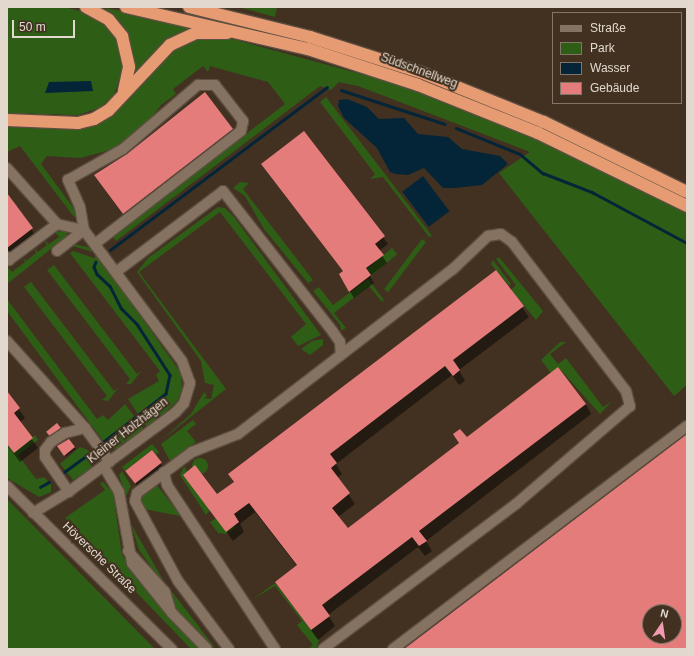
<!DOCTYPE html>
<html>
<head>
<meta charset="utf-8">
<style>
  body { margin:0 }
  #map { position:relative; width:694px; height:656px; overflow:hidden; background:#423121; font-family:Helvetica,sans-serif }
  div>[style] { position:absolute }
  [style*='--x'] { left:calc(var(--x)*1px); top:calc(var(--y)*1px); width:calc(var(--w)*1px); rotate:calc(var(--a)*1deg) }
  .green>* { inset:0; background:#2e5d16; transform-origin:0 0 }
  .round { border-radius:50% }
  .water>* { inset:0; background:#042538; transform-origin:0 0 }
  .shadow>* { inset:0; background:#0007; transform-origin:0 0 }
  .stream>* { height:2.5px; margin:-1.25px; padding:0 1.25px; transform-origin:1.25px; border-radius:1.25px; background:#042538 }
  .building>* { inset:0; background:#e37c7a; transform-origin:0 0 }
  .roads { filter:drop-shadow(1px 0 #5c4e40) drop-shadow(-1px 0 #5c4e40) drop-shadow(0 1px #5c4e40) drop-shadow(0 -1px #5c4e40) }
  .minor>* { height:10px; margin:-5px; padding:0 5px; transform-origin:5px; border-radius:5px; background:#867260 }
  .highway>* { height:12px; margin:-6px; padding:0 6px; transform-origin:6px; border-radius:6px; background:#e69b73 }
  span { translate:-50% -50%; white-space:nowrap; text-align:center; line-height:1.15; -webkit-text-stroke:4px #423121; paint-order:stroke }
  .street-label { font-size:12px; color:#e2d8cd }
  .frame { position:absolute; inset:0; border:8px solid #e2d8cd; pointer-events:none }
  .legend { position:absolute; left:552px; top:12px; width:130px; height:92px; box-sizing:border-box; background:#423121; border:1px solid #827466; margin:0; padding:5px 7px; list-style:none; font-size:12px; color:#e2d8cd }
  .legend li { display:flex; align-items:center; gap:8px; height:20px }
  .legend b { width:20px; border:1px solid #827466 }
  .north { position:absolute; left:642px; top:604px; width:40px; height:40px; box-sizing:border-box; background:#423121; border:1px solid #827466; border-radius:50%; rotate:13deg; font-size:11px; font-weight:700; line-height:16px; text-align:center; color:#e2d8cd }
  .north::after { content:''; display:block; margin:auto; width:14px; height:18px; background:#f19ab0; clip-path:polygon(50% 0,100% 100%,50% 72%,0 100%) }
  .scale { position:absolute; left:12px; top:20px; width:63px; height:18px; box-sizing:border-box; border:2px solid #e2d8cd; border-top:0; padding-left:5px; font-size:12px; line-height:14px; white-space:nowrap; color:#e2d8cd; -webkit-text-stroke:3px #423121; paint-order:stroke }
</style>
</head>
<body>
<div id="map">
  <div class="green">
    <div style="clip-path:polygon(7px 7px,64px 7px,96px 15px,116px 33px,125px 59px,114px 96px,99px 108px,78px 115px,7px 113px)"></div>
    <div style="clip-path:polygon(238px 7px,277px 7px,275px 17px)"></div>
    <div style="clip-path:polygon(105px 8px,154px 17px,194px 29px,134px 77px,116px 21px)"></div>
    <div style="clip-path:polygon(197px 36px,228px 38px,405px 86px,520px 131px,687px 212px,687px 385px,674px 396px,499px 173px,530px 152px,358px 86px,339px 82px,331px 90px,320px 86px,116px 241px,112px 236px,285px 104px,268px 82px,210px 66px,208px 72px,203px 66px,173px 89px,176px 94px,161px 105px,147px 124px,114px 149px,80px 158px,47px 156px,41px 164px,78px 214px,74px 217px,20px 146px,7px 152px,7px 127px,74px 130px,102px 122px,126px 101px,164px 56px)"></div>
    <div style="clip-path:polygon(326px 97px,430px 233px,432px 236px,429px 237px,383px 177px,370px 179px,375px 174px,320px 102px)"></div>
    <div style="clip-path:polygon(240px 182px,249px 183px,243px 189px,313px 280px,308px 283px,264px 229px,245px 196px,233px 188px)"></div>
    <div style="clip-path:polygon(218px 207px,225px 208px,234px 217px,321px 335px,298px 346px,291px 337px,306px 324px,220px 212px,139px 272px,226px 389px,159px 442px,191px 414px,204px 392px,207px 396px,204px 398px,211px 399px,214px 385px,205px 383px,201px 361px,137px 272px,148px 258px)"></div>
    <div style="clip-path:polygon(68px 230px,66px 237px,7px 284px,7px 266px,12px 272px,25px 262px,22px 257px,26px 261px,36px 253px,34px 248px,38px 252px,47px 245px,44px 240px,49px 244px,59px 237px,55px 232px)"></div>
    <div style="left:422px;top:239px;width:5px;height:63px;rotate:37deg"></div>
    <div style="clip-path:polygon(73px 244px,88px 247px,93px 252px,72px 246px,65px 251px)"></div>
    <div style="left:392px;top:248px;width:8px;height:33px;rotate:50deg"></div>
    <div style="clip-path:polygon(73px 251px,94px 258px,97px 255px,181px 373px,182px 388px,178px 400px,148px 429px,128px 399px,159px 381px,156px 375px,160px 371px,70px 253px)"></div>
    <div style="clip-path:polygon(499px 257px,543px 311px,536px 320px,511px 290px,516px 285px,496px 259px)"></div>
    <div style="clip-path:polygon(493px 260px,511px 284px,509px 286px,491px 264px)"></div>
    <div style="clip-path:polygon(54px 265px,137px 374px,142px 370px,131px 384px,126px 384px,130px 379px,47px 270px)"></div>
    <div style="clip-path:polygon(368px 279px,384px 300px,382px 302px,369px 286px,334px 313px,346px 328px,341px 331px,340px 325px,313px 291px,319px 287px,333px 305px)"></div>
    <div style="clip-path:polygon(31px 282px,114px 391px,119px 387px,108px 401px,102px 400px,107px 396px,24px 287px)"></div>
    <div style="clip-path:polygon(7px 299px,97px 419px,103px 415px,108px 420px,125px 404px,145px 431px,121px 444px,122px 448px,109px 449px,7px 311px)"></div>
    <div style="clip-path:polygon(323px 339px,323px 345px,310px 355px,301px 349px,312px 341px)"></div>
    <div style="clip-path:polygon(560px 342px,566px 342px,550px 354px,558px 364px,566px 358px,603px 407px,612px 401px,600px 414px,559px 368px,551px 373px,541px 360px)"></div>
    <div style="clip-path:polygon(193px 420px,196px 424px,187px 431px,196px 442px,170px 461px,161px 444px)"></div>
    <div style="clip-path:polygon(35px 435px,38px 440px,18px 455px,36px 479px,44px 477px,51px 484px,51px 492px,39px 497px,7px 478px,7px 444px,14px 453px)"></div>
    <div style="clip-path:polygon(152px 444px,159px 452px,156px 455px,152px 450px,125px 471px,122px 467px)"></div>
    <div style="clip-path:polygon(80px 447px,88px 450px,93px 461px,91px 469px,73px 480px,60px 464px)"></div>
    <div class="round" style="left:192px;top:458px;width:16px;height:16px"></div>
    <div style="clip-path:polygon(184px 466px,210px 510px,206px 515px,180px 475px)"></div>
    <div style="clip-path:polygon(122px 471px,131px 486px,126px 496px,119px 475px)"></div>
    <div style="clip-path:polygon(103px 482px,113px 493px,122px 555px,203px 649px,191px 649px,65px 518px,105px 490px,100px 483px)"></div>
    <div style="clip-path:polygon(156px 484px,180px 515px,180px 516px,144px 509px,140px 500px,142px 493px)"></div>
    <div style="clip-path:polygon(7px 499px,155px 649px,7px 649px)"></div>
    <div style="clip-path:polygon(216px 518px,234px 526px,235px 528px,226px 534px,218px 533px,210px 522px)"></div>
    <div style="clip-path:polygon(131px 524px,163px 580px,216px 649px,178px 613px,168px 590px,139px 550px)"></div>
    <div style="clip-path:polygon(275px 583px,319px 640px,316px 649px,308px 649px,313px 645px,297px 625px,302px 621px,275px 586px,253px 599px)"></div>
  </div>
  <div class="water">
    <div style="clip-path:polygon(91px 81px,93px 91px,45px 93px,49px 82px)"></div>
    <div style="clip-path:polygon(347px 99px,367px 107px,379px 119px,404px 118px,418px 134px,448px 137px,462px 149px,500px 156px,508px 164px,482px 185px,455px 188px,443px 188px,424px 168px,408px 175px,396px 174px,390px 172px,377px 148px,344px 118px,338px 106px,339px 100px)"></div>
    <div style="left:423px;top:176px;width:44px;height:26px;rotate:53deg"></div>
  </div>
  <div class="shadow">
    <div style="clip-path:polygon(232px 129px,238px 140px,130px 224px,95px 176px)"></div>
    <div style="clip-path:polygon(304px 133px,388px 244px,379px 251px,387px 263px,370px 276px,374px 283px,354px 298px,340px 275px,344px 272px,267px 172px)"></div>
    <div style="clip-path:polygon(7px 195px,38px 239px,13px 258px,7px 250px)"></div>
    <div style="clip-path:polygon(496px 271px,529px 317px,459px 370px,465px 381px,459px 385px,452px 375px,336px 464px,342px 474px,337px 478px,355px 504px,338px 517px,347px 530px,460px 444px,454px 434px,467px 439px,586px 404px,591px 414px,426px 541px,432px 551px,425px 556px,418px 547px,328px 615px,335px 626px,318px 640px,276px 582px,297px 566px,255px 512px,240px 524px,244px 532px,233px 541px,185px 475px,217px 496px,234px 483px,229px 475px)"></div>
    <div style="clip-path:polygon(7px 393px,25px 418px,20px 422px,38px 448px,20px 462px,7px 445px)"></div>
    <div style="clip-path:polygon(60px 429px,51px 437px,48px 434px)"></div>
    <div style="clip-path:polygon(evenodd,687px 432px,687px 649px,402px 649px,687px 432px,650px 612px,674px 612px,674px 636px,650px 636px,650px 612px)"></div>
    <div style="left:69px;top:440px;width:11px;height:13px;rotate:52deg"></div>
    <div style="left:152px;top:452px;width:24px;height:32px;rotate:54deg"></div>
  </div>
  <div class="stream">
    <div style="--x:341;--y:90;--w:109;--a:18.1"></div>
    <div style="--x:456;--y:128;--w:69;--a:22.1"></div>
    <div style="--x:520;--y:154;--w:30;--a:40"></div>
    <div style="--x:543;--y:173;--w:53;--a:21.2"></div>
    <div style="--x:592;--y:192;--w:108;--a:28.2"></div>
    <div style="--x:110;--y:250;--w:271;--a:-36.9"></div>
    <div style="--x:96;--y:262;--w:5;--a:112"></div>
    <div style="--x:94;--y:267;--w:8;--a:67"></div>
    <div style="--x:97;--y:274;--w:18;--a:43"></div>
    <div style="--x:110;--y:286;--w:25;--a:63"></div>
    <div style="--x:121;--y:308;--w:23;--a:45"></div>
    <div style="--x:137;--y:324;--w:61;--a:57.1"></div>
    <div style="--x:170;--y:375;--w:19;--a:102"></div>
    <div style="--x:166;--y:394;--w:78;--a:142.3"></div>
    <div style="--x:64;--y:472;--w:32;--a:-36"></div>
    <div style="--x:40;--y:487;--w:10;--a:-29"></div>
  </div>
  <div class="building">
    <div style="clip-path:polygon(205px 92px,233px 129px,123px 214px,94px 175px,127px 154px)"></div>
    <div style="clip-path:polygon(304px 131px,385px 236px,375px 244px,384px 255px,366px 268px,371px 275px,349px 292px,339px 274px,343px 271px,261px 164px)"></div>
    <div style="clip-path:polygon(7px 193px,33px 228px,7px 248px)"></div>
    <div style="clip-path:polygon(496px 270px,524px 306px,453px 360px,460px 370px,453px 376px,445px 366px,330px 454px,337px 463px,331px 468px,350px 493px,332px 508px,348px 528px,459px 443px,453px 434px,460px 429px,467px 437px,558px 367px,586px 404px,419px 531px,427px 541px,419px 546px,412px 537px,322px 605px,330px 616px,311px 630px,275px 582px,297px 565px,249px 503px,234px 514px,239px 522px,226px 532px,183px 475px,195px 465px,217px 494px,234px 482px,228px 474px)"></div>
    <div style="clip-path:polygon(7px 391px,20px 408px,14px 413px,33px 438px,14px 453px,7px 444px)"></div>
    <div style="left:57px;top:423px;width:6px;height:14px;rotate:51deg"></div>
    <div style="clip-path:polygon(evenodd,687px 434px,687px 649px,404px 649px,687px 434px,650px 612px,674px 612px,674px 636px,650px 636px,650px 612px)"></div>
    <div style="clip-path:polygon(69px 439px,75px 447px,64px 456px,57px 446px)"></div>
    <div style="left:152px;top:450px;width:16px;height:34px;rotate:52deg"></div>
  </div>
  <div class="roads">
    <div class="minor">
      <div style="--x:7;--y:168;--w:75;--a:48.2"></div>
      <div style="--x:57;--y:251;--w:34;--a:-38"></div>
      <div style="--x:7;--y:257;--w:4;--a:56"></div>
      <div style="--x:9;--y:260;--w:60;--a:-36.9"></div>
      <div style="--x:57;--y:224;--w:28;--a:13"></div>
      <div style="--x:116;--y:272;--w:134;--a:-37.1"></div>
      <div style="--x:223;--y:191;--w:179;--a:52"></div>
      <div style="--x:333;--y:332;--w:12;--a:55"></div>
      <div style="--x:340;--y:342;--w:13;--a:86"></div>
      <div style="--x:7;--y:341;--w:117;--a:48.1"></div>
      <div style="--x:104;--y:467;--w:29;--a:59"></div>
      <div style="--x:119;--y:492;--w:72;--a:79.6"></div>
      <div style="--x:132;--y:563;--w:64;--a:51.3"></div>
      <div style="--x:172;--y:613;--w:50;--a:45.8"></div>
      <div style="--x:164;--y:472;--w:13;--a:77"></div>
      <div style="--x:167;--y:485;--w:196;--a:56.6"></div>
      <div style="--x:7;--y:486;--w:232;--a:44.7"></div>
      <div style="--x:69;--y:492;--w:42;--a:-124.4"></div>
      <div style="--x:45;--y:457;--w:7;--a:-90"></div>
      <div style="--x:45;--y:450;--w:10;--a:-53"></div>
      <div style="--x:51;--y:442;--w:17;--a:-33"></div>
      <div style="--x:65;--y:433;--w:21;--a:-14"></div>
      <div style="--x:85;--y:428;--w:42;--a:53.7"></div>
      <div style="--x:33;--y:513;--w:44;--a:-31.2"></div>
      <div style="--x:71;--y:490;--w:131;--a:-36.6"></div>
      <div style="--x:176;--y:412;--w:12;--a:-48"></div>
      <div style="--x:184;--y:403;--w:21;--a:-73"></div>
      <div style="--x:190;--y:383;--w:23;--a:-110"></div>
      <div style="--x:182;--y:361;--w:164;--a:-126.8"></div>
      <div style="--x:84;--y:230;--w:23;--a:-100"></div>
      <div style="--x:80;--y:207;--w:30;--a:-114"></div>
      <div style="--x:68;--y:180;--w:63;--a:-29.4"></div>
      <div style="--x:123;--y:149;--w:99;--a:-40.5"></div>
      <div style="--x:198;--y:85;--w:17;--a:0"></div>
      <div style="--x:215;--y:85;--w:46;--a:52.1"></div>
      <div style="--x:243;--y:121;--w:10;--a:101"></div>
      <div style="--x:241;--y:131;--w:185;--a:142.3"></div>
      <div style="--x:128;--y:551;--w:55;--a:47.9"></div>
      <div style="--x:165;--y:592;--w:17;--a:73"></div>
      <div style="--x:229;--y:649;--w:85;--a:-126.9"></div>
      <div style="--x:178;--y:581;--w:91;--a:-118.3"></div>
      <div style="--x:135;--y:501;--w:8;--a:-76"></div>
      <div style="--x:137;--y:493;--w:69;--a:-36.7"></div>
      <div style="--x:192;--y:452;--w:49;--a:-21.4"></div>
      <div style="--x:238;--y:434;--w:270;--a:-37.5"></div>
      <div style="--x:452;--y:270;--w:50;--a:-43.4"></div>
      <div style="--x:488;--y:236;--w:13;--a:-9"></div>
      <div style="--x:501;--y:234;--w:14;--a:36"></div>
      <div style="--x:512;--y:242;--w:188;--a:52.6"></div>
      <div style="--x:626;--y:391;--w:16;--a:75"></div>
      <div style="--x:630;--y:406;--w:150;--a:139.3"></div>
      <div style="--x:516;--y:504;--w:241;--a:143.1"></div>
      <div style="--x:393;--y:649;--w:369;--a:-37.2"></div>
    </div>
    <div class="highway">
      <div style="--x:86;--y:7;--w:26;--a:29"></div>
      <div style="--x:109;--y:20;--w:21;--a:51"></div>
      <div style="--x:122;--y:36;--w:32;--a:77"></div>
      <div style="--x:129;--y:67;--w:25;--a:102"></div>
      <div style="--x:126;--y:7;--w:187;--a:13"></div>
      <div style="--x:308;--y:49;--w:116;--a:18.1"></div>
      <div style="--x:418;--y:85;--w:129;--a:21.8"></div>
      <div style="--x:538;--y:133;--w:166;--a:26.1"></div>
      <div style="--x:189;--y:7;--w:125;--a:13.9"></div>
      <div style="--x:310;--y:37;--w:115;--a:17.7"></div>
      <div style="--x:420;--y:72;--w:134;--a:22"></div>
      <div style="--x:544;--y:122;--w:159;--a:26.1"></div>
      <div style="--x:7;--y:120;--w:71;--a:2.4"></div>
      <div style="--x:78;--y:123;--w:16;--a:-14"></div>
      <div style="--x:94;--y:119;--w:17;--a:-31"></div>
      <div style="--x:109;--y:110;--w:89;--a:-46.8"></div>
      <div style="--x:170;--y:45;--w:29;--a:-25"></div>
      <div style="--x:196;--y:33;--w:31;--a:0"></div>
    </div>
  </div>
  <div class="street-label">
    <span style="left:419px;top:71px;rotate:20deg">Südschnellweg</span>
    <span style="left:128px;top:431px;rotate:-38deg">Kleiner Holzhägen</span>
    <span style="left:99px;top:558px;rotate:44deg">Höversche Straße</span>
  </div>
  <div class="frame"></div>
  <ul class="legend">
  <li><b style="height:5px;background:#867260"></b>Straße</li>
  <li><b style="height:11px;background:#2e5d16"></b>Park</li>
  <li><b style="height:11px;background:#042538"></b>Wasser</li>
  <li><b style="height:11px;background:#e37c7a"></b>Gebäude</li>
  </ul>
  <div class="north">N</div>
  <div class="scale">50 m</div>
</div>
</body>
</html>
